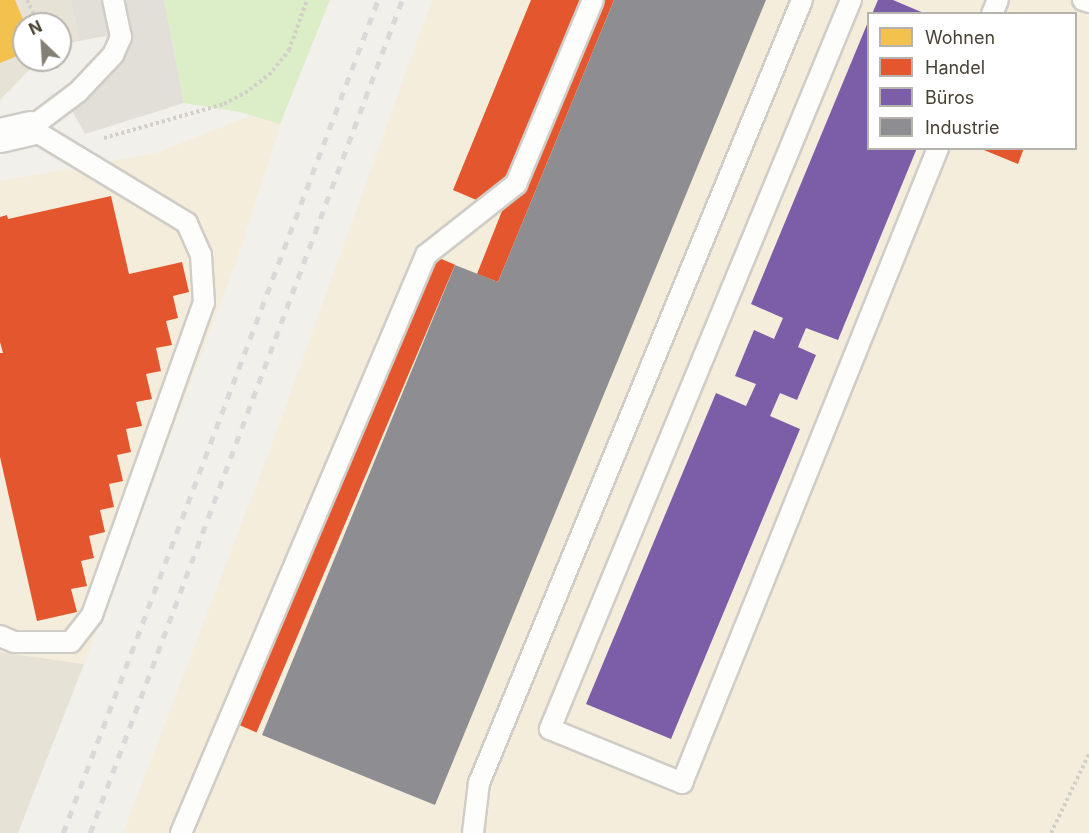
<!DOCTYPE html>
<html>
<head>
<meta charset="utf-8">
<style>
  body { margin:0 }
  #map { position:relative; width:1089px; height:833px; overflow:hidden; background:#f2f0ea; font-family:Inter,sans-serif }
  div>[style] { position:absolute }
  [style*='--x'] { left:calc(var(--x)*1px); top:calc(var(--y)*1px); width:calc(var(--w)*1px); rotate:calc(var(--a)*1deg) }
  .residential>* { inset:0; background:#e6e2d6 }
  .commercial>* { inset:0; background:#f5eddb }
  .green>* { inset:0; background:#dbeec7 }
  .parking>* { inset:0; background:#e1dfd8 }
  .homes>* { inset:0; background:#f2c14e }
  .shops>* { inset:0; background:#e4572e; transform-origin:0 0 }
  .offices>* { inset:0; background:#7b5ea7 }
  .industry>* { inset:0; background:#8d8d92 }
  .path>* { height:4px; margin-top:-2px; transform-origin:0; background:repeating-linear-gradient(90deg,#d2d0c9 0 3px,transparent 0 6px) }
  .roads { filter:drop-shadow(2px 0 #d0cdc7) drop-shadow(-2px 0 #d0cdc7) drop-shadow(0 2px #d0cdc7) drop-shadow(0 -2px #d0cdc7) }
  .service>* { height:20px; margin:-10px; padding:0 10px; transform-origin:10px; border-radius:10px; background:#fdfdfc }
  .minor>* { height:33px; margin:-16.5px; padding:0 16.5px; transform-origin:16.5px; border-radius:16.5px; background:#fdfdfc }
  .rail>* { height:4.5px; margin-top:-2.25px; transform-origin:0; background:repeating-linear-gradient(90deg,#d9d9d8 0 8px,transparent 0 16px) }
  span { translate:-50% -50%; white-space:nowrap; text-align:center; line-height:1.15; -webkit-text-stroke:6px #fff; paint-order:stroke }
  .legend { position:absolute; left:867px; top:12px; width:210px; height:138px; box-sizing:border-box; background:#fff; border:2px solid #b6b3ae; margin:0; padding:8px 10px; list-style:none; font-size:18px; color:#484234 }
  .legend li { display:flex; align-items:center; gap:12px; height:30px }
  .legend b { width:30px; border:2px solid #b6b3ae }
  .north { position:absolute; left:12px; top:12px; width:60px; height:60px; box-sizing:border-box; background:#fff; border:2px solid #b6b3ae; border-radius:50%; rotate:335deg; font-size:16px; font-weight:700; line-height:24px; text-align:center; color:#484234 }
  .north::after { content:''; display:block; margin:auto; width:21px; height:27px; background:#847f74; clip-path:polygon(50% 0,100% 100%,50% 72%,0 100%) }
</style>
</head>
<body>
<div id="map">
  <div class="residential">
    <div style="clip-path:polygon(0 0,71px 0,79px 41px,60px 45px,60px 24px,24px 24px,24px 60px,39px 60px,0 100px)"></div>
    <div style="clip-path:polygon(0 652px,84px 664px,18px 833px,0 833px)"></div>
  </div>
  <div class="commercial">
    <div style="clip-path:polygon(evenodd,432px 0,1089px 0,1089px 833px,123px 833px,272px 444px,432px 0,868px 14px,1076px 14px,1076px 148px,868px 148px,868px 14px)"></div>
    <div style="clip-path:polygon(288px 101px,237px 260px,84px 664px,0 652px,0 181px,156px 153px)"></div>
  </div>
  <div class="green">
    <div style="clip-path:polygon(164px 0,330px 0,280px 124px,240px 112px,184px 103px)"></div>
  </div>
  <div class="parking">
    <div style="clip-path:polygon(71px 0,164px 0,184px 103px,85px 134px,70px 107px,109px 47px,106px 36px,79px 41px)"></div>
  </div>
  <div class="homes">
    <div style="clip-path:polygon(0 0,15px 0,25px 24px,24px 53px,0 63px)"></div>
  </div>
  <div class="shops">
    <div style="clip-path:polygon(531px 0,614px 0,498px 282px,477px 274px,502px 211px,453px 190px)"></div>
    <div style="clip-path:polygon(979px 148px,1024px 148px,1018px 164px)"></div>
    <div style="clip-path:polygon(111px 196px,129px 274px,182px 262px,189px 292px,173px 296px,178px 318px,166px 321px,172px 345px,156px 348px,161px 371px,146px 374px,152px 399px,136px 402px,142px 426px,126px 429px,131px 452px,117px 455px,123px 481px,109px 484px,114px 507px,100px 510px,105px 532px,89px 536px,94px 558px,81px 561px,87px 586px,71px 589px,77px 612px,37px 621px,0 457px,0 353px,3px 353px,0 342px,0 217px,7px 215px,8px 219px)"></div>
    <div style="left:432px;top:255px;width:25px;height:508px;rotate:23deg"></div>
  </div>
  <div class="offices">
    <div style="clip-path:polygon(878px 0,893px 0,926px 14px,872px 14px)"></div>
    <div style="clip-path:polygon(868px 22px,868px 148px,917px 148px,838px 340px,806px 328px,798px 347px,816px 355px,797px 400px,780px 393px,770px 416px,800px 429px,671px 739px,586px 704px,716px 393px,746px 406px,756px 384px,735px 376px,754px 330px,774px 339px,783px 318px,751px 304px)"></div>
  </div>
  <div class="industry">
    <div style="clip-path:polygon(614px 0,766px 0,435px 805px,262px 735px,455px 265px,498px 282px)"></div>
  </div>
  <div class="path">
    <div style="--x:27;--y:0;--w:26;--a:65"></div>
    <div style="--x:54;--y:60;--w:12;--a:66"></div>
    <div style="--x:104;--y:138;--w:125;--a:-15.8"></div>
    <div style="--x:224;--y:104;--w:24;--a:-28"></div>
    <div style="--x:245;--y:93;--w:30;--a:-37"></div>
    <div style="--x:269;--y:75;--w:32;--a:-51"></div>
    <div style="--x:289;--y:50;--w:53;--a:-70.2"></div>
    <div style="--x:1051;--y:833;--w:88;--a:-64.3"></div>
  </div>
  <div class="roads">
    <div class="service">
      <div style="--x:851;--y:0;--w:789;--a:112.44"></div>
      <div style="--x:550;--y:729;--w:143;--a:22.2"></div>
      <div style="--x:682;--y:783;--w:685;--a:-68.04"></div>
      <div style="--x:1083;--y:0;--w:6;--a:18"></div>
      <div style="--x:992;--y:14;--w:15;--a:-67"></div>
      <div style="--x:0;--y:636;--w:15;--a:23"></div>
      <div style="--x:14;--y:642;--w:57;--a:0"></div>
      <div style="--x:71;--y:642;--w:34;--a:-52"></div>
      <div style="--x:92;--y:615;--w:331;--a:-70.3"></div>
      <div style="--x:204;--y:303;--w:48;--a:-93.6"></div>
      <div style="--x:201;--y:255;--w:35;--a:-114"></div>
      <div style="--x:187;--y:223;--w:184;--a:-148.8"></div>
      <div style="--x:30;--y:128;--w:60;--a:-36.9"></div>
      <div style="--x:78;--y:92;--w:51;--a:-46.6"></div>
      <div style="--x:113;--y:55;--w:20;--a:-66"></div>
      <div style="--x:121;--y:37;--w:38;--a:-102"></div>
      <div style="--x:181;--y:833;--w:628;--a:-67.03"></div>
      <div style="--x:426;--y:255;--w:115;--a:-38.3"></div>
      <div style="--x:516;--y:184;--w:199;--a:-67.3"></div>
      <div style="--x:473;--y:833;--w:50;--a:-83.2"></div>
      <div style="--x:479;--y:783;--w:847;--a:-67.58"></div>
    </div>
    <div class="minor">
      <div style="--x:0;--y:135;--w:31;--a:-13"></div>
    </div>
  </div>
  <div class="rail">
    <div style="--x:63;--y:833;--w:891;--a:-69.29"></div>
    <div style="--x:90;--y:833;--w:890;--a:-69.47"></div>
  </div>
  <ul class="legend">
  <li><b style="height:16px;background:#f2c14e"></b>Wohnen</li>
  <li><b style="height:16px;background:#e4572e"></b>Handel</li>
  <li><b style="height:16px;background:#7b5ea7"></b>Büros</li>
  <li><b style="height:16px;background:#8d8d92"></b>Industrie</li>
  </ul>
  <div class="north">N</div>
</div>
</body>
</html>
